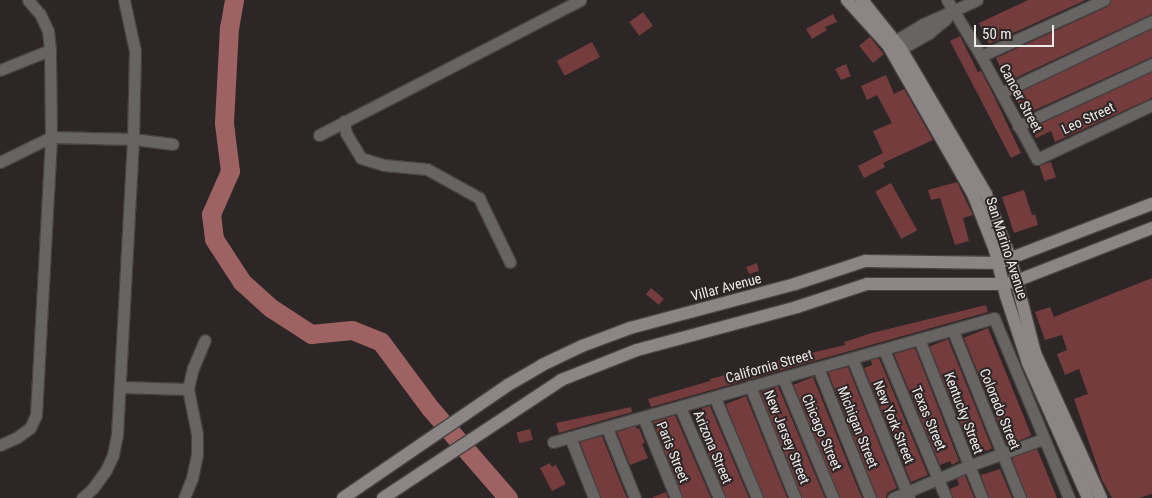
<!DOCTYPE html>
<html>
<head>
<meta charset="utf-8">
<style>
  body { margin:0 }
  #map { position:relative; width:1152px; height:498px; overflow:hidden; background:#2d2626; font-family:"Roboto Condensed",sans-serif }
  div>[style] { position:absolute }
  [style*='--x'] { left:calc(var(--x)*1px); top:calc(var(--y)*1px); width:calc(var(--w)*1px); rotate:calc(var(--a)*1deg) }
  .river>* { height:19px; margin:-9.5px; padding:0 9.5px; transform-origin:9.5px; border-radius:9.5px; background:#9e6262 }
  .building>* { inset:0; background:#743c3c; transform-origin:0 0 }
  .roads { filter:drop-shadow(1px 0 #484242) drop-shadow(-1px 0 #484242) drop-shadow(0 1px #484242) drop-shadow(0 -1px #484242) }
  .minor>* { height:11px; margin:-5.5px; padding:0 5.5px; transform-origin:5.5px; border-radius:5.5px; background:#676464 }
  .secondary>* { height:12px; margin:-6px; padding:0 6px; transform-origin:6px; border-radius:6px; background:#8b8585 }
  span { translate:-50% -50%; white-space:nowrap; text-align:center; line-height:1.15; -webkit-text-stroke:4px #2d2626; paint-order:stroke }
  .street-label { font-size:14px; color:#f0ebeb }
  .scale { position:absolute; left:974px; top:25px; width:80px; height:22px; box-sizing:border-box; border:2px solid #f0ebeb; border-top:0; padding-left:6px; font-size:15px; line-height:18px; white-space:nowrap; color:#f0ebeb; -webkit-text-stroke:4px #2d2626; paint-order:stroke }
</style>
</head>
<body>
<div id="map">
  <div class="river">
    <div style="--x:234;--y:0;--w:27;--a:100"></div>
    <div style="--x:229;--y:27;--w:96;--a:93"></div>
    <div style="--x:224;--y:123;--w:48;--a:82.9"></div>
    <div style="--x:230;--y:171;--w:47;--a:113.8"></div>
    <div style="--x:211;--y:214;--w:25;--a:83"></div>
    <div style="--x:214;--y:239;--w:51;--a:56.9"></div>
    <div style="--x:242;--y:282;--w:39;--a:42"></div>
    <div style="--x:271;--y:308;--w:48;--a:33"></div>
    <div style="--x:311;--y:334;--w:41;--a:-5.6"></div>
    <div style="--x:352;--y:330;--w:31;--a:22"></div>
    <div style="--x:381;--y:342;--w:82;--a:53.4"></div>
    <div style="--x:430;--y:408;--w:119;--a:49.1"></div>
  </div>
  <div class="building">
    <div style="clip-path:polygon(1028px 0,1086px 0,989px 44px,979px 23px)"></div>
    <div style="clip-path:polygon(1111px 0,1152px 0,1152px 14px,1007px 82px,996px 58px,1107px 7px)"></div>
    <div style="left:643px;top:12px;width:17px;height:17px;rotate:54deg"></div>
    <div style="clip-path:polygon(833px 14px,837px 22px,825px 27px,827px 30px,812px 39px,806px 29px)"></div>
    <div style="clip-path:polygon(1152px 29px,1152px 57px,1024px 115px,1014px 95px)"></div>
    <div style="clip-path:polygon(960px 36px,978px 72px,981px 71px,993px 94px,1021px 153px,1011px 158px,950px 41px)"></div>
    <div style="left:870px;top:37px;width:22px;height:14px;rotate:51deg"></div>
    <div style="left:592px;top:42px;width:17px;height:40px;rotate:62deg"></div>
    <div style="clip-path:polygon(846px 64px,851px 76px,841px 80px,835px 69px)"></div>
    <div style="clip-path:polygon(1152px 72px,1152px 98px,1055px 142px,1051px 131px,1036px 138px,1032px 128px)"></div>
    <div style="clip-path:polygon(886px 75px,894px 94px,904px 89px,933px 140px,883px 163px,885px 167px,864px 178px,858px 166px,883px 153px,873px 131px,892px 123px,877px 95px,867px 100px,861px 86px)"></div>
    <div style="left:1051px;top:162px;width:16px;height:12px;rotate:72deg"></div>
    <div style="clip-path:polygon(957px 182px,973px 215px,963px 218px,969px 241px,955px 245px,940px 198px,931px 200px,928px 190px)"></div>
    <div style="left:891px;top:183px;width:54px;height:18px;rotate:61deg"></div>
    <div style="clip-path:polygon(1024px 190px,1032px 215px,1035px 214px,1038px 225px,1014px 233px,1002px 197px)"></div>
    <div style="clip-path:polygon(757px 263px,759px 271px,749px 274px,746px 267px)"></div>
    <div style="clip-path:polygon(1152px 278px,1152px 494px,1139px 498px,1112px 498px,1102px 480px,1074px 399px,1088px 394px,1079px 369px,1065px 375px,1057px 354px,1067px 350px,1062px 335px,1045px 340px,1035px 312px,1050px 307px,1054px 317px)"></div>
    <div style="left:651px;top:288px;width:17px;height:8px;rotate:40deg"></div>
    <div style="clip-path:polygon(986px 305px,988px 312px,651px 407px,648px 399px,710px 381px,710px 379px,737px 372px,744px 371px,745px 374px,773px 366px,772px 362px,845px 345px,844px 342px,872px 333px)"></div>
    <div style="left:988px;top:328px;width:116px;height:26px;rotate:68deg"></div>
    <div style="left:948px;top:339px;width:118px;height:20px;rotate:68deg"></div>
    <div style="clip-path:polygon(915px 348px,959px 461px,952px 465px,950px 461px,940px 465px,894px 354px)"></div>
    <div style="clip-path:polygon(879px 358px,928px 475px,911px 482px,864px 368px,872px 365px,871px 360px)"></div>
    <div style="clip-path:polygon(848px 367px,897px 488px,887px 493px,886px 498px,877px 498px,828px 372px)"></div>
    <div style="left:813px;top:377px;width:131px;height:21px;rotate:68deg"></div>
    <div style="clip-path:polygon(778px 386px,825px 498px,802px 498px,760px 392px)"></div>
    <div style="left:746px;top:396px;width:110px;height:22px;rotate:68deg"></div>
    <div style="clip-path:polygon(710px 406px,749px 498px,726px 498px,696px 425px,706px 422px,702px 408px)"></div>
    <div style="clip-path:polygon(631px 407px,632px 412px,559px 433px,556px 423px)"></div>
    <div style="clip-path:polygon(675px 415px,711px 498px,683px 498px,653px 422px)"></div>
    <div style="clip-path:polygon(636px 426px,637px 429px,639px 428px,645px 443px,642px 444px,648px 458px,630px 465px,617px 432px)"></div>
    <div style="left:530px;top:429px;width:11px;height:14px;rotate:75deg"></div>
    <div style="clip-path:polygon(602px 436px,624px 491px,627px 498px,601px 498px,580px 442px)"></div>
    <div style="clip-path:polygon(1037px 449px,1045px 468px,1057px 498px,1027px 498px,1012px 458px)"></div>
    <div style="clip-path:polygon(550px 463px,552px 467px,556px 465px,566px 484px,552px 491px,540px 468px)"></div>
    <div style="clip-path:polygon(1000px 469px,1012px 498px,989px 498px,981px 475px)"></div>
    <div style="clip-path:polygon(965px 475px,974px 498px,953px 498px,950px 489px,959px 485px,957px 479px)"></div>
    <div style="clip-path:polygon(666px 492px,668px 498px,653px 498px,653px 497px)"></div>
  </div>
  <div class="roads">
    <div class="minor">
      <div style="--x:947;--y:0;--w:66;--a:58.7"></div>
      <div style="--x:981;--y:56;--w:117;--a:61.5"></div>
      <div style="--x:1037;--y:159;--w:127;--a:-25.2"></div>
      <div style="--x:888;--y:45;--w:41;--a:-31"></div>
      <div style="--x:923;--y:24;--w:59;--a:-24"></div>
      <div style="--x:894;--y:53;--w:40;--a:-29.7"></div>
      <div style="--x:929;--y:33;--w:23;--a:-40"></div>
      <div style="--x:981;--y:56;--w:135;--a:-24.5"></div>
      <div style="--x:0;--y:70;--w:54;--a:-21.8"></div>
      <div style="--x:1001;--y:93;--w:167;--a:-25.5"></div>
      <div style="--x:344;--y:121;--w:12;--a:81"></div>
      <div style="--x:346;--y:133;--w:29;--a:59"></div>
      <div style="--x:361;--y:158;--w:24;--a:17"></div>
      <div style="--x:384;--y:165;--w:43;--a:5.3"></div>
      <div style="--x:427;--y:169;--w:60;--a:29.1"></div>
      <div style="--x:479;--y:198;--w:71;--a:64.2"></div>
      <div style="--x:1018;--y:126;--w:148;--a:-24.8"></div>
      <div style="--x:319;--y:135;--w:294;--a:-27.3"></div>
      <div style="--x:0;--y:162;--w:57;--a:-26.1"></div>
      <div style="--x:51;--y:137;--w:82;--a:1.4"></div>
      <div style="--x:133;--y:139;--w:40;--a:7.1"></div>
      <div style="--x:953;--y:331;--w:180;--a:68.1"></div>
      <div style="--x:919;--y:339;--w:171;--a:68.4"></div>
      <div style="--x:884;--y:350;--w:160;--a:67.3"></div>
      <div style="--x:852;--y:358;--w:151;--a:67.8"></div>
      <div style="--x:818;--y:368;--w:140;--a:68.2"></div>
      <div style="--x:783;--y:378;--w:130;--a:67.4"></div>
      <div style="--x:750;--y:386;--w:121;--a:68.1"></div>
      <div style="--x:121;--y:387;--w:67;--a:1.7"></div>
      <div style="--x:715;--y:398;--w:108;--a:67.2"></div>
      <div style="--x:680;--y:407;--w:99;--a:66.8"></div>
      <div style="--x:643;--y:417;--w:87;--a:67.8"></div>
      <div style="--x:607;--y:428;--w:75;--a:68.2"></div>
      <div style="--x:570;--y:437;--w:66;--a:68.5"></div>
      <div style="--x:553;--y:442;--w:458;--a:-15.7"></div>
      <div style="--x:994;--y:318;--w:195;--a:67.4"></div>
      <div style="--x:0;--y:445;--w:17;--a:-24"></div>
      <div style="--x:16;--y:438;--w:17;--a:-36"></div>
      <div style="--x:30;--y:428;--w:14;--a:-65"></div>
      <div style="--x:36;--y:415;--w:278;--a:-86.9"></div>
      <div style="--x:51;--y:137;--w:87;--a:-90.7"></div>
      <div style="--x:50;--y:50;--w:19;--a:-96"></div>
      <div style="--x:48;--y:31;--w:19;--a:-115"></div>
      <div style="--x:40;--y:14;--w:18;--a:-131"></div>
      <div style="--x:82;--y:498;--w:15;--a:-42"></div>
      <div style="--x:93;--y:488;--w:22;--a:-54"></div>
      <div style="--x:106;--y:470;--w:17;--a:-65"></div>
      <div style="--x:113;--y:455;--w:20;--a:-79"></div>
      <div style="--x:117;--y:435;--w:296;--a:-86.9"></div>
      <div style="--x:133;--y:139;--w:88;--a:-88.7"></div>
      <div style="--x:135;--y:51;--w:52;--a:-102.2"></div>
      <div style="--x:184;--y:498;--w:22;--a:-68"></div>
      <div style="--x:192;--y:478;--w:25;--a:-78"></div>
      <div style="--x:197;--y:454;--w:20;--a:-90"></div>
      <div style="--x:197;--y:434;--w:46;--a:-101.3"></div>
      <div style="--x:188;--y:389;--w:22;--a:-77"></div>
      <div style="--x:193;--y:368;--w:30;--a:-67"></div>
      <div style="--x:893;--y:498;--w:82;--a:-23.1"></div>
      <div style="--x:968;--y:466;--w:80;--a:-19.8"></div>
    </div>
    <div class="secondary">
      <div style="--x:847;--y:0;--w:61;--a:47.7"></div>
      <div style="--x:888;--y:45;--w:172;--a:60.3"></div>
      <div style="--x:973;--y:194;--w:60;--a:68.6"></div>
      <div style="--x:995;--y:250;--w:47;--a:76.6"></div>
      <div style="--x:1006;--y:296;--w:71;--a:71.8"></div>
      <div style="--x:1028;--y:363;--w:148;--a:66"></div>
      <div style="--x:862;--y:0;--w:63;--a:51.5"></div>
      <div style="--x:901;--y:49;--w:168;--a:59.6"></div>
      <div style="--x:986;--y:194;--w:71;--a:69.3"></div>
      <div style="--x:1011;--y:260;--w:96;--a:75.5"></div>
      <div style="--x:1035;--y:353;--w:159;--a:65.5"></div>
      <div style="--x:343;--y:498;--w:200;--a:-34.4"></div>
      <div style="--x:508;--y:385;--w:39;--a:-30"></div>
      <div style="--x:542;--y:365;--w:44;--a:-25.4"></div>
      <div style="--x:582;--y:346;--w:51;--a:-20.6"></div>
      <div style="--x:630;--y:328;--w:171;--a:-14.9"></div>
      <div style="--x:795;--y:284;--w:74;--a:-18.2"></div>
      <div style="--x:865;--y:261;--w:133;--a:0.9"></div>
      <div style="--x:998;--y:263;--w:165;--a:-21"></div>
      <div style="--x:383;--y:498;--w:214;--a:-33.5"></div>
      <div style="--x:561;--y:380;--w:82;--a:-21.5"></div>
      <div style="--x:637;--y:350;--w:166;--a:-15"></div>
      <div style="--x:797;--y:307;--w:74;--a:-18.2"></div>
      <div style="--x:867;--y:284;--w:137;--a:0"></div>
      <div style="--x:1004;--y:284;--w:12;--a:-14"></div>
      <div style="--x:1016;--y:281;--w:146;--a:-21.3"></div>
    </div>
  </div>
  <div class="street-label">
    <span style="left:1021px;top:98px;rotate:62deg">Cancer Street</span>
    <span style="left:1088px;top:118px;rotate:-25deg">Leo Street</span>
    <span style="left:1007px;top:248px;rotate:72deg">San Marino Avenue</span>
    <span style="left:726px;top:287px;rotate:-15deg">Villar Avenue</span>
    <span style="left:769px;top:366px;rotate:-16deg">California Street</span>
    <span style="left:1000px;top:409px;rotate:68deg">Colorado Street</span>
    <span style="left:964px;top:413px;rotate:69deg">Kentucky Street</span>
    <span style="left:929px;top:418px;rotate:67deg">Texas Street</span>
    <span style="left:894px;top:422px;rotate:68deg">New York Street</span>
    <span style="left:858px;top:427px;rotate:68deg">Michigan Street</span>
    <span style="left:822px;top:432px;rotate:67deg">Chicago Street</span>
    <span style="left:787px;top:437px;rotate:68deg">New Jersey Street</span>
    <span style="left:713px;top:447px;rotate:67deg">Arizona Street</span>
    <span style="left:673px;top:452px;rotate:68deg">Paris Street</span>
  </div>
  <div class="scale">50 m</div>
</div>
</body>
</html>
